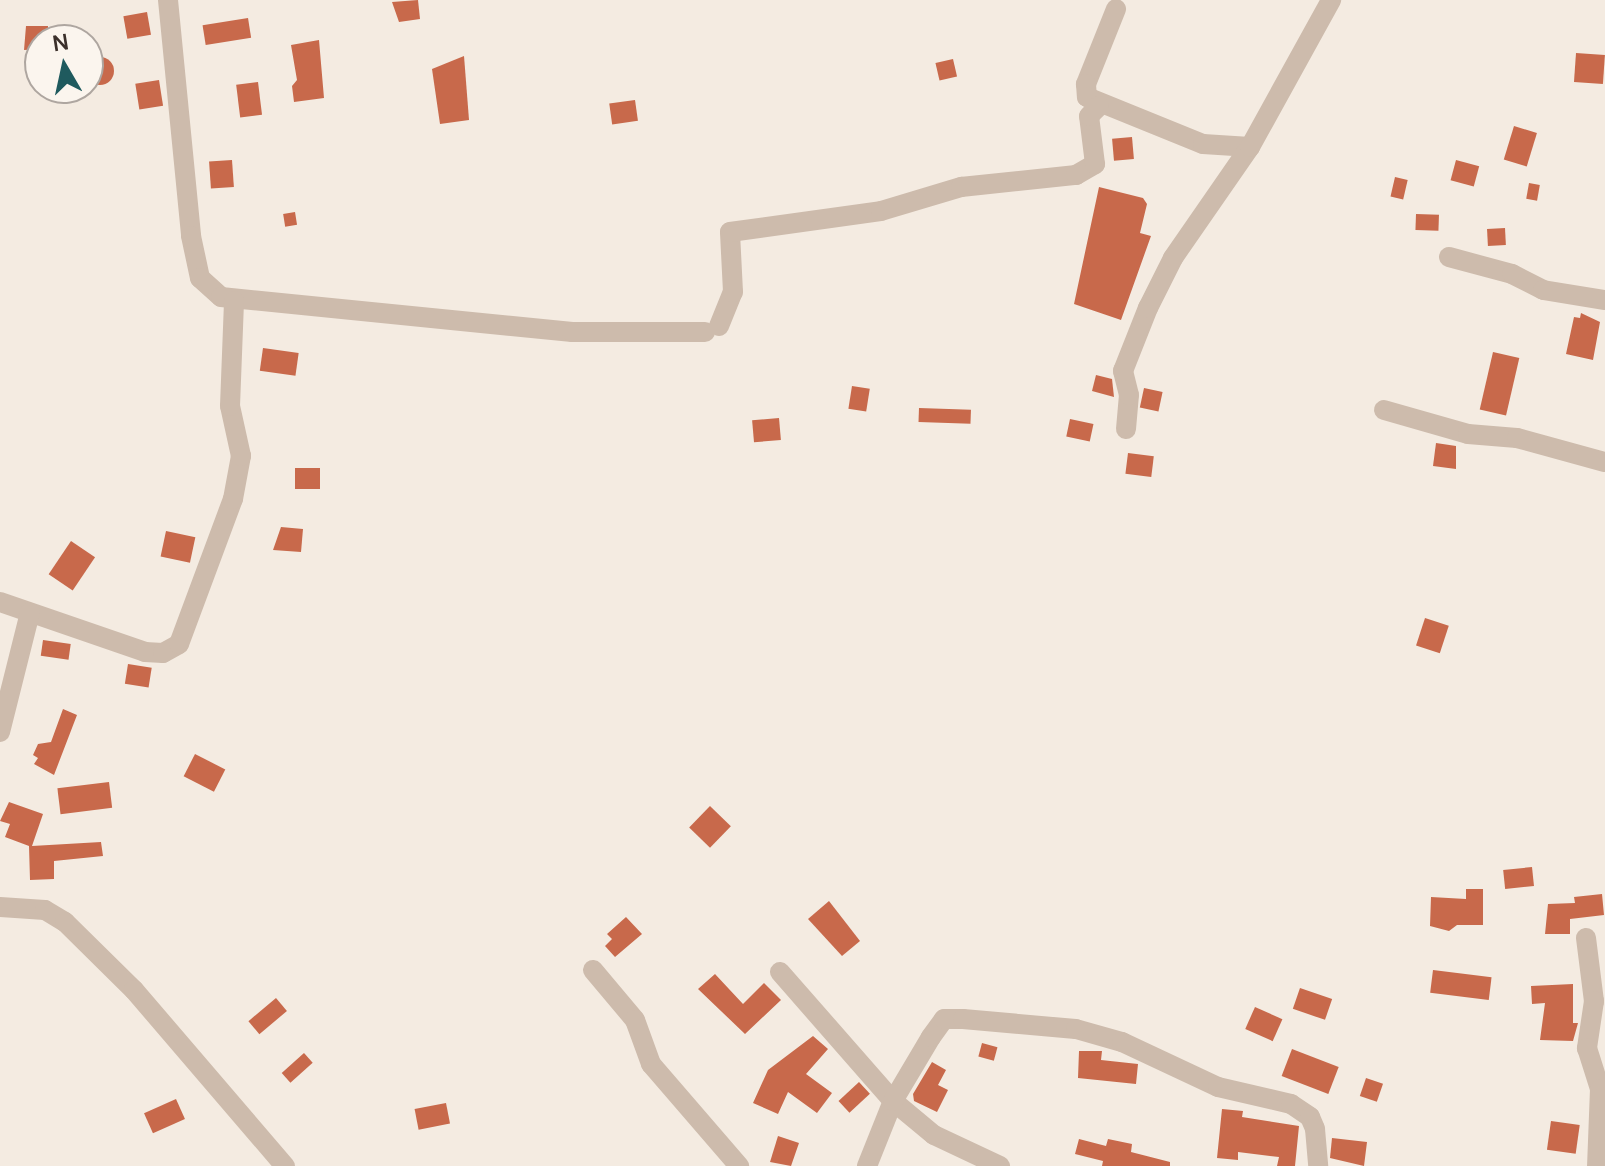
<!DOCTYPE html>
<html>
<head>
<meta charset="utf-8">
<style>
  body { margin:0 }
  #map { position:relative; width:1605px; height:1166px; overflow:hidden; background:#f4ebe1; font-family:Manrope,sans-serif }
  div>[style] { position:absolute }
  [style*='--x'] { left:calc(var(--x)*1px); top:calc(var(--y)*1px); width:calc(var(--w)*1px); rotate:calc(var(--a)*1deg) }
  .building>* { inset:0; background:#c8694b; transform-origin:0 0 }
  .round { border-radius:50% }
  .minor>* { height:20px; margin:-10px; padding:0 10px; transform-origin:10px; border-radius:10px; background:#cdbbac }
  span { translate:-50% -50%; white-space:nowrap; text-align:center; line-height:1.15; -webkit-text-stroke:8px #fbf5ee; paint-order:stroke }
  .north { position:absolute; left:24px; top:24px; width:80px; height:80px; box-sizing:border-box; background:#fbf5ee; border:2px solid #aea6a0; border-radius:50%; rotate:351deg; font-size:22px; font-weight:700; line-height:32px; text-align:center; color:#3b302b }
  .north::after { content:''; display:block; margin:auto; width:28px; height:36px; background:#1f5a5e; clip-path:polygon(50% 0,100% 100%,50% 72%,0 100%) }
</style>
</head>
<body>
<div id="map">
  <div class="building">
    <div style="clip-path:polygon(418px 0,420px 19px,399px 22px,392px 2px)"></div>
    <div style="left:147px;top:12px;width:23px;height:24px;rotate:80deg"></div>
    <div style="left:248px;top:18px;width:20px;height:46px;rotate:81deg"></div>
    <div style="clip-path:polygon(26px 26px,48px 26px,48px 40px,40px 40px,40px 49px,24px 50px)"></div>
    <div style="clip-path:polygon(319px 40px,324px 98px,294px 102px,292px 86px,297px 80px,291px 45px)"></div>
    <div style="left:1576px;top:53px;width:29px;height:29px;rotate:4deg"></div>
    <div style="clip-path:polygon(464px 56px,469px 120px,440px 124px,432px 69px)"></div>
    <div class="round" style="left:86px;top:57px;width:28px;height:28px"></div>
    <div style="left:953px;top:59px;width:18px;height:18px;rotate:77deg"></div>
    <div style="left:159px;top:80px;width:26px;height:24px;rotate:81deg"></div>
    <div style="left:258px;top:82px;width:33px;height:22px;rotate:83deg"></div>
    <div style="left:635px;top:100px;width:21px;height:26px;rotate:82deg"></div>
    <div style="left:1514px;top:126px;width:24px;height:35px;rotate:17deg"></div>
    <div style="left:1132px;top:137px;width:22px;height:20px;rotate:85deg"></div>
    <div style="left:232px;top:160px;width:27px;height:23px;rotate:86deg"></div>
    <div style="left:1456px;top:160px;width:24px;height:21px;rotate:15deg"></div>
    <div style="left:1395px;top:177px;width:13px;height:20px;rotate:13deg"></div>
    <div style="left:1529px;top:183px;width:11px;height:16px;rotate:10deg"></div>
    <div style="clip-path:polygon(1099px 187px,1143px 198px,1147px 204px,1140px 233px,1151px 236px,1121px 320px,1074px 304px)"></div>
    <div style="left:295px;top:212px;width:13px;height:12px;rotate:81deg"></div>
    <div style="left:1416px;top:214px;width:23px;height:16px;rotate:2deg"></div>
    <div style="left:1505px;top:228px;width:17px;height:18px;rotate:87deg"></div>
    <div style="clip-path:polygon(1581px 313px,1600px 322px,1593px 360px,1566px 354px,1574px 317px,1580px 318px)"></div>
    <div style="left:263px;top:348px;width:36px;height:23px;rotate:8deg"></div>
    <div style="left:1493px;top:352px;width:27px;height:59px;rotate:13deg"></div>
    <div style="clip-path:polygon(1096px 375px,1112px 379px,1114px 397px,1092px 391px)"></div>
    <div style="left:852px;top:386px;width:18px;height:23px;rotate:9deg"></div>
    <div style="left:1144px;top:388px;width:19px;height:20px;rotate:12deg"></div>
    <div style="left:919px;top:408px;width:52px;height:14px;rotate:2deg"></div>
    <div style="left:779px;top:418px;width:22px;height:27px;rotate:85deg"></div>
    <div style="left:1070px;top:419px;width:24px;height:18px;rotate:12deg"></div>
    <div style="clip-path:polygon(1436px 443px,1456px 446px,1456px 469px,1433px 466px)"></div>
    <div style="left:1128px;top:453px;width:26px;height:21px;rotate:7deg"></div>
    <div style="left:295px;top:468px;width:25px;height:21px"></div>
    <div style="clip-path:polygon(281px 527px,303px 529px,301px 552px,273px 550px)"></div>
    <div style="left:166px;top:531px;width:30px;height:26px;rotate:12deg"></div>
    <div style="left:71px;top:541px;width:29px;height:40px;rotate:34deg"></div>
    <div style="left:1425px;top:618px;width:25px;height:29px;rotate:18deg"></div>
    <div style="left:43px;top:640px;width:28px;height:16px;rotate:8deg"></div>
    <div style="left:128px;top:664px;width:24px;height:20px;rotate:9deg"></div>
    <div style="clip-path:polygon(63px 709px,77px 715px,54px 775px,34px 764px,38px 758px,33px 755px,38px 744px,51px 742px)"></div>
    <div style="left:195px;top:754px;width:34px;height:25px;rotate:27deg"></div>
    <div style="left:109px;top:782px;width:26px;height:52px;rotate:83deg"></div>
    <div style="clip-path:polygon(9px 802px,43px 814px,32px 846px,101px 842px,103px 856px,54px 861px,54px 879px,30px 880px,29px 846px,5px 837px,10px 824px,0 821px)"></div>
    <div style="left:710px;top:806px;width:29px;height:30px;rotate:44deg"></div>
    <div style="left:1532px;top:867px;width:19px;height:29px;rotate:84deg"></div>
    <div style="clip-path:polygon(1466px 889px,1483px 889px,1483px 925px,1457px 925px,1449px 931px,1430px 926px,1431px 897px,1466px 899px)"></div>
    <div style="clip-path:polygon(1602px 894px,1604px 915px,1570px 919px,1570px 934px,1545px 934px,1548px 904px,1575px 903px,1574px 897px)"></div>
    <div style="clip-path:polygon(829px 901px,860px 941px,842px 956px,808px 919px)"></div>
    <div style="clip-path:polygon(626px 917px,642px 934px,615px 957px,605px 946px,612px 939px,607px 934px)"></div>
    <div style="left:1433px;top:970px;width:59px;height:23px;rotate:7deg"></div>
    <div style="clip-path:polygon(715px 974px,743px 1004px,764px 983px,781px 1000px,745px 1034px,698px 989px)"></div>
    <div style="clip-path:polygon(1573px 984px,1573px 1023px,1578px 1023px,1573px 1041px,1540px 1040px,1545px 1003px,1532px 1004px,1531px 986px)"></div>
    <div style="left:1300px;top:988px;width:34px;height:22px;rotate:19deg"></div>
    <div style="left:276px;top:998px;width:17px;height:36px;rotate:50deg"></div>
    <div style="left:1255px;top:1007px;width:30px;height:24px;rotate:24deg"></div>
    <div style="clip-path:polygon(813px 1036px,828px 1049px,806px 1074px,832px 1093px,817px 1113px,788px 1092px,778px 1114px,753px 1103px,768px 1070px)"></div>
    <div style="left:982px;top:1043px;width:16px;height:14px;rotate:15deg"></div>
    <div style="left:1292px;top:1049px;width:50px;height:29px;rotate:21deg"></div>
    <div style="clip-path:polygon(1079px 1051px,1102px 1051px,1101px 1060px,1138px 1064px,1136px 1084px,1078px 1078px)"></div>
    <div style="left:304px;top:1053px;width:13px;height:30px;rotate:48deg"></div>
    <div style="clip-path:polygon(932px 1062px,946px 1070px,938px 1085px,948px 1090px,937px 1112px,914px 1101px,913px 1094px)"></div>
    <div style="left:1366px;top:1078px;width:18px;height:19px;rotate:19deg"></div>
    <div style="left:859px;top:1082px;width:16px;height:28px;rotate:47deg"></div>
    <div style="left:176px;top:1099px;width:22px;height:35px;rotate:66deg"></div>
    <div style="left:446px;top:1103px;width:21px;height:32px;rotate:79deg"></div>
    <div style="clip-path:polygon(1222px 1109px,1243px 1111px,1242px 1117px,1299px 1126px,1295px 1166px,1277px 1166px,1279px 1157px,1238px 1152px,1238px 1160px,1217px 1158px)"></div>
    <div style="left:1551px;top:1121px;width:29px;height:29px;rotate:8deg"></div>
    <div style="clip-path:polygon(778px 1136px,799px 1143px,791px 1166px,770px 1162px)"></div>
    <div style="clip-path:polygon(1332px 1138px,1367px 1142px,1364px 1166px,1330px 1158px)"></div>
    <div style="clip-path:polygon(1079px 1139px,1106px 1146px,1108px 1139px,1132px 1144px,1131px 1152px,1170px 1162px,1170px 1166px,1102px 1166px,1103px 1161px,1075px 1154px)"></div>
  </div>
  <div class="minor">
    <div style="--x:168;--y:0;--w:237;--a:84.4"></div>
    <div style="--x:191;--y:236;--w:43;--a:77.9"></div>
    <div style="--x:200;--y:278;--w:28;--a:42"></div>
    <div style="--x:221;--y:297;--w:353;--a:5.7"></div>
    <div style="--x:572;--y:332;--w:133;--a:0"></div>
    <div style="--x:1116;--y:9;--w:81;--a:111.8"></div>
    <div style="--x:1086;--y:84;--w:13;--a:86"></div>
    <div style="--x:1087;--y:97;--w:125;--a:22.1"></div>
    <div style="--x:1203;--y:144;--w:47;--a:3.7"></div>
    <div style="--x:1449;--y:257;--w:65;--a:15.1"></div>
    <div style="--x:1512;--y:274;--w:35;--a:27"></div>
    <div style="--x:1543;--y:290;--w:63;--a:9.2"></div>
    <div style="--x:719;--y:326;--w:37;--a:-68"></div>
    <div style="--x:733;--y:292;--w:60;--a:-92.9"></div>
    <div style="--x:730;--y:232;--w:152;--a:-7.9"></div>
    <div style="--x:881;--y:211;--w:84;--a:-16.7"></div>
    <div style="--x:961;--y:187;--w:116;--a:-6"></div>
    <div style="--x:1076;--y:175;--w:22;--a:-30"></div>
    <div style="--x:1095;--y:164;--w:48;--a:-97.1"></div>
    <div style="--x:1089;--y:116;--w:14;--a:-45"></div>
    <div style="--x:1384;--y:410;--w:87;--a:15.9"></div>
    <div style="--x:1468;--y:434;--w:49;--a:4.7"></div>
    <div style="--x:1517;--y:438;--w:91;--a:15.3"></div>
    <div style="--x:1126;--y:429;--w:34;--a:-85"></div>
    <div style="--x:1129;--y:395;--w:25;--a:-104"></div>
    <div style="--x:1123;--y:371;--w:68;--a:-68.4"></div>
    <div style="--x:1148;--y:308;--w:56;--a:-63.4"></div>
    <div style="--x:1173;--y:258;--w:135;--a:-55.3"></div>
    <div style="--x:1250;--y:147;--w:168;--a:-61.1"></div>
    <div style="--x:0;--y:602;--w:153;--a:19"></div>
    <div style="--x:145;--y:652;--w:18;--a:3"></div>
    <div style="--x:163;--y:653;--w:18;--a:-29"></div>
    <div style="--x:179;--y:644;--w:155;--a:-69.6"></div>
    <div style="--x:233;--y:499;--w:44;--a:-79.5"></div>
    <div style="--x:241;--y:456;--w:51;--a:-102.4"></div>
    <div style="--x:230;--y:406;--w:105;--a:-87.8"></div>
    <div style="--x:0;--y:732;--w:123;--a:-75.9"></div>
    <div style="--x:0;--y:907;--w:45;--a:3.8"></div>
    <div style="--x:45;--y:910;--w:23;--a:31"></div>
    <div style="--x:65;--y:922;--w:97;--a:44.6"></div>
    <div style="--x:134;--y:990;--w:232;--a:49.4"></div>
    <div style="--x:1586;--y:938;--w:64;--a:82.8"></div>
    <div style="--x:1594;--y:1001;--w:48;--a:98.5"></div>
    <div style="--x:1587;--y:1048;--w:43;--a:72.4"></div>
    <div style="--x:1600;--y:1089;--w:77;--a:92.2"></div>
    <div style="--x:593;--y:970;--w:65;--a:50"></div>
    <div style="--x:635;--y:1020;--w:47;--a:70"></div>
    <div style="--x:651;--y:1064;--w:135;--a:49.2"></div>
    <div style="--x:780;--y:972;--w:171;--a:48.8"></div>
    <div style="--x:893;--y:1101;--w:53;--a:39.7"></div>
    <div style="--x:934;--y:1135;--w:73;--a:25.2"></div>
    <div style="--x:867;--y:1166;--w:70;--a:-68.2"></div>
    <div style="--x:893;--y:1101;--w:74;--a:-59.3"></div>
    <div style="--x:931;--y:1037;--w:22;--a:-54"></div>
    <div style="--x:944;--y:1019;--w:19;--a:0"></div>
    <div style="--x:963;--y:1019;--w:113;--a:5.1"></div>
    <div style="--x:1076;--y:1029;--w:48;--a:15.8"></div>
    <div style="--x:1122;--y:1042;--w:106;--a:25.1"></div>
    <div style="--x:1218;--y:1087;--w:75;--a:13.1"></div>
    <div style="--x:1291;--y:1104;--w:23;--a:34"></div>
    <div style="--x:1310;--y:1117;--w:13;--a:67"></div>
    <div style="--x:1315;--y:1129;--w:37;--a:85"></div>
  </div>
  <div class="north">N</div>
</div>
</body>
</html>
